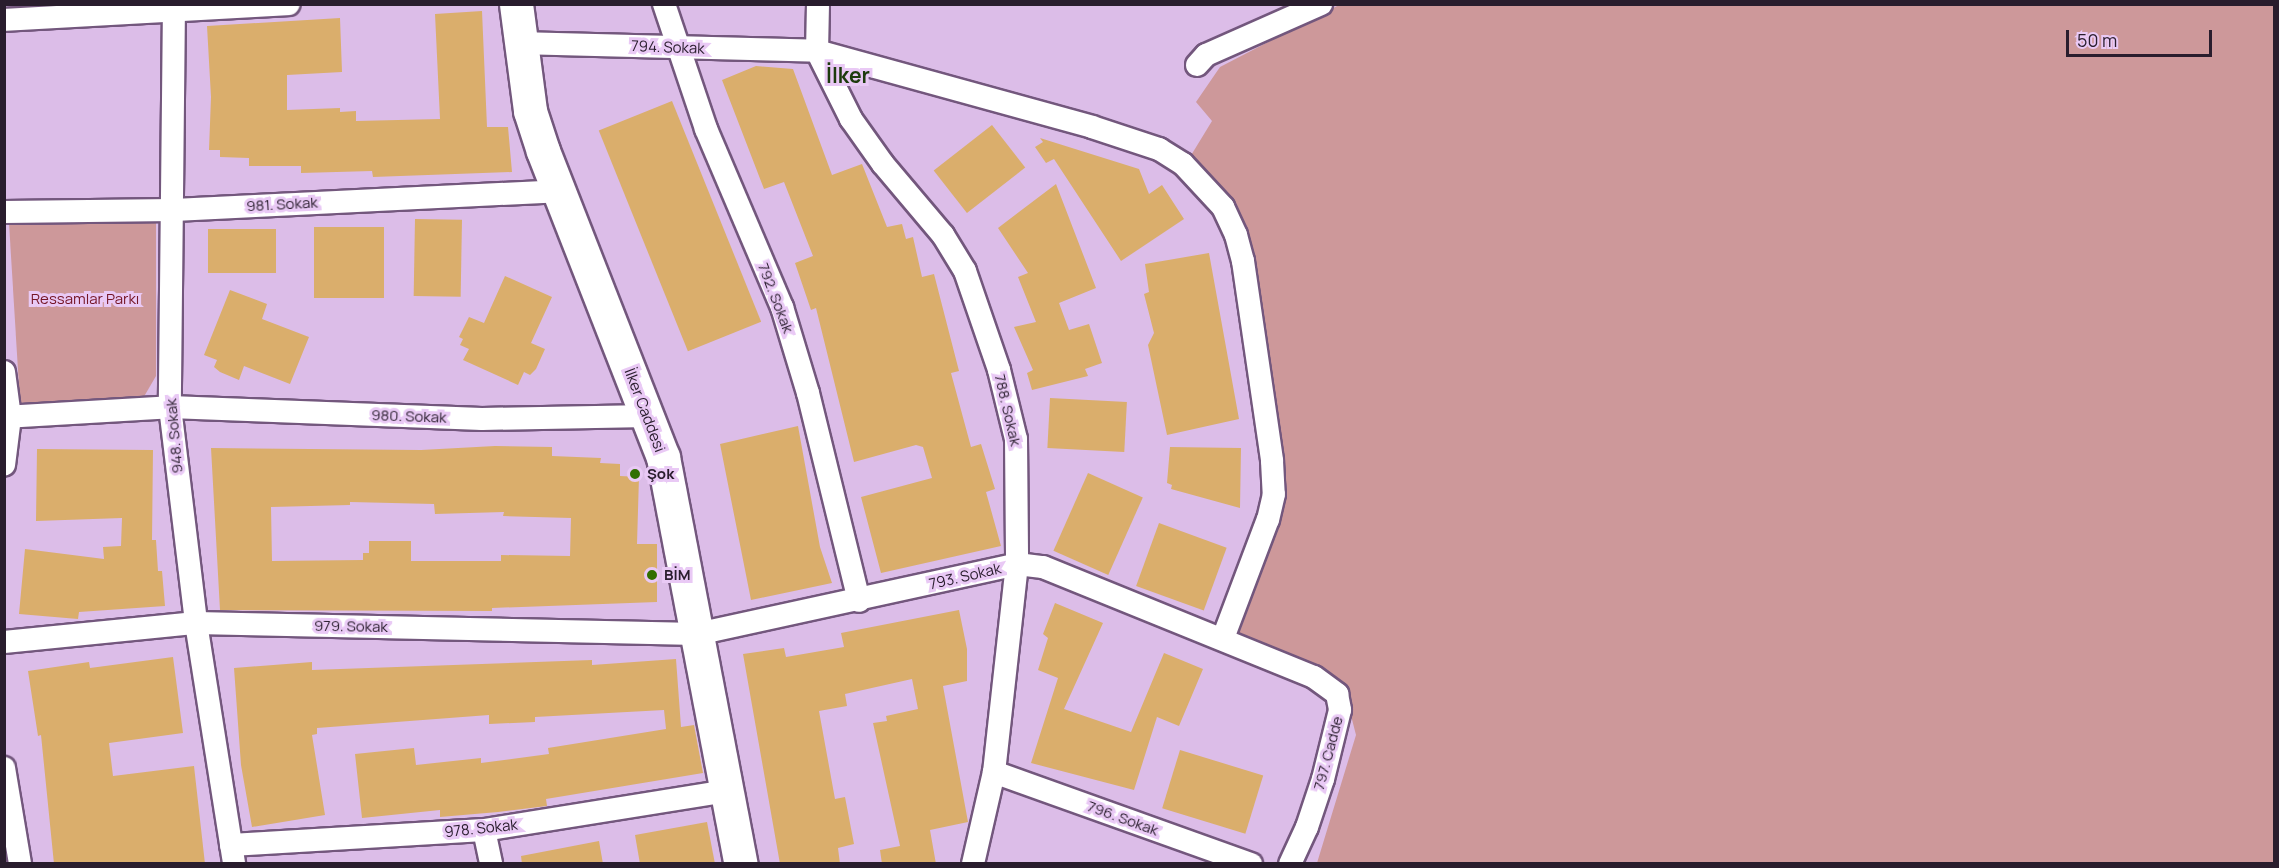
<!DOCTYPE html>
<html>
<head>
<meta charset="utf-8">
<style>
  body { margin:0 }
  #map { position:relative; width:2279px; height:868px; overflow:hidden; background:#dcbde8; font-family:Manrope,sans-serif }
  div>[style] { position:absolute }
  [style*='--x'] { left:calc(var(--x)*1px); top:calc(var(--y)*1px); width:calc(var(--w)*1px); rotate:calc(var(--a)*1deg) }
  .green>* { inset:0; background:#cd989a }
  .building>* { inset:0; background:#daae6c; transform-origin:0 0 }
  .roads { filter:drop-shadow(2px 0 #73577d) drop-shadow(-2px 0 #73577d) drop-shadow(0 2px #73577d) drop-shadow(0 -2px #73577d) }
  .street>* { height:22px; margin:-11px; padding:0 11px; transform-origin:11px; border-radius:11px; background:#fff }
  .secondary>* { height:33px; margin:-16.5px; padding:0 16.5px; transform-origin:16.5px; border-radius:16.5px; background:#fff }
  .dots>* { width:16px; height:16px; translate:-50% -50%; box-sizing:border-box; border:3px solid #e9c9f5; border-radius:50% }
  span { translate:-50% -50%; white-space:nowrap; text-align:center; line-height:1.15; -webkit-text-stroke:6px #e9c9f5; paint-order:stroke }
  .street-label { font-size:15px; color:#291d2d }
  .park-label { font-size:15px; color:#751627 }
  .poi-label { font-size:15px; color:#291d2d; font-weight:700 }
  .left { translate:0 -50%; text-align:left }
  .district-label { font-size:21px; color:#1d3b0d; font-weight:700 }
  .frame { position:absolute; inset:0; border:6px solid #291d2d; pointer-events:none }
  .scale { position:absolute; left:2066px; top:30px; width:146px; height:27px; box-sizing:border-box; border:3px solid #291d2d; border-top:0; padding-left:8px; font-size:18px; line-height:21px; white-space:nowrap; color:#291d2d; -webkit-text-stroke:4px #e9c9f5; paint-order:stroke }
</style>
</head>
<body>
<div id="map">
  <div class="green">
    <div style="clip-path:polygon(1339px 5px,2274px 5px,2274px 863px,1317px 863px,1356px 735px,1347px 700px,1234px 647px,1266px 560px,1274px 518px,1249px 260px,1190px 157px,1212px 121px,1196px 102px,1220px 67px)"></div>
    <div style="clip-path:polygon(156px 222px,156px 376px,142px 400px,20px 403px,9px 223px)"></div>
  </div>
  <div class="building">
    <div style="clip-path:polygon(482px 11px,487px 127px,508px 127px,512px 172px,373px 177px,372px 171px,301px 173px,301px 166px,249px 166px,249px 158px,220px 157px,220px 150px,209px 150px,211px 97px,207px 26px,340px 18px,342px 72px,287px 75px,287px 110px,340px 108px,340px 112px,356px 111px,356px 121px,440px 119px,435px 14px)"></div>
    <div style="clip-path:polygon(756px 66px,793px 69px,832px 175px,862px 164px,887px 227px,902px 224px,906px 239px,913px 237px,922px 277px,934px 274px,959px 371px,951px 373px,971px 447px,981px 444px,995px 489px,986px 492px,1001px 546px,881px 573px,861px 497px,932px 478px,923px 447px,916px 445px,854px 462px,816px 308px,811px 310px,795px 263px,813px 256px,784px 182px,764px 189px,722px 80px)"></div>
    <div style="left:672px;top:101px;width:238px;height:79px;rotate:68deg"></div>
    <div style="left:992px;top:125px;width:54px;height:74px;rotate:52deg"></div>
    <div style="clip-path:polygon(1040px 138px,1139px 169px,1149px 194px,1162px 185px,1184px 219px,1121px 261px,1054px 159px,1046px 163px,1035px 147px,1043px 142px)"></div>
    <div style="clip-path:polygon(1056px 184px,1096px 288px,1059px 303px,1069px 330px,1089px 324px,1102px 363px,1085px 369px,1088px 376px,1032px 390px,1027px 373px,1033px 370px,1014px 327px,1036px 322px,1018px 277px,1028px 273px,998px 228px)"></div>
    <div style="left:415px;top:219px;width:47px;height:77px;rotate:1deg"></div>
    <div style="left:314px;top:227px;width:70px;height:71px"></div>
    <div style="left:276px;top:229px;width:44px;height:68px;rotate:90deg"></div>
    <div style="clip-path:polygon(1209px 253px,1239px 419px,1167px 435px,1148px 345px,1154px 333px,1144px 294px,1149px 292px,1145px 264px)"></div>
    <div style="clip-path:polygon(505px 276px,552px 297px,531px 343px,545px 349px,536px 369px,530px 375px,524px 372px,518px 385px,463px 360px,469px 349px,460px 345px,463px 339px,459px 337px,469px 317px,484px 323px)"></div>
    <div style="clip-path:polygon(230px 290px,267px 304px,262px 319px,309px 337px,290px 384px,244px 366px,239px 380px,220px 372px,214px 367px,217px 360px,204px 355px)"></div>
    <div style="left:1050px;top:398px;width:77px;height:50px;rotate:3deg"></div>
    <div style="clip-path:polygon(798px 426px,820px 547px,832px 583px,751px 600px,720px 444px)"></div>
    <div style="clip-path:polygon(evenodd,495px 446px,552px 447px,552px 456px,601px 458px,600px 463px,620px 464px,620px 476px,639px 477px,637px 544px,657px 544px,657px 602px,492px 608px,492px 611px,220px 610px,211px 448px,421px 450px,495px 446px,350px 502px,434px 504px,435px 514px,504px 512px,503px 516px,571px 518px,570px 556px,501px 555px,501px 561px,411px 561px,411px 541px,369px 541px,369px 553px,363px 553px,363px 560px,272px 561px,271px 507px,350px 505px,350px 502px)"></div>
    <div style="clip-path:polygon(1170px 447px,1241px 448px,1240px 508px,1171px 489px,1172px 485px,1167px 483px)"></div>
    <div style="clip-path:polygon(37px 449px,153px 450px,152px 540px,156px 540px,158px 571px,162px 571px,165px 606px,79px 612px,78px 619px,19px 614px,25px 549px,104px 559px,103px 547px,121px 546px,122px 518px,36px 521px)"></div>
    <div style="left:1088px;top:473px;width:60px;height:85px;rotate:24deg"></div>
    <div style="left:1159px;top:523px;width:72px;height:67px;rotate:20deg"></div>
    <div style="clip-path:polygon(1055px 603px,1103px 623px,1064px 709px,1131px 732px,1164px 653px,1203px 669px,1179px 726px,1157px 717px,1134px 790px,1031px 763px,1058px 678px,1038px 670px,1048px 638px,1043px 634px)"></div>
    <div style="clip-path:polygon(959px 610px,967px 649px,967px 681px,943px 686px,968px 822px,930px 830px,936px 864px,882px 864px,880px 850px,900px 846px,873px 723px,887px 721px,886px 716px,918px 709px,912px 679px,845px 694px,847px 706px,819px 711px,835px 799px,845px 797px,854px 844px,838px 848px,840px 864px,780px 864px,743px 654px,784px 648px,786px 657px,844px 647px,841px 633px)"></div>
    <div style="clip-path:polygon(173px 657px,183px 733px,109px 743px,113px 776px,194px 766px,205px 864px,54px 864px,41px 735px,38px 736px,28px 671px,89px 662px,90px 668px)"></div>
    <div style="clip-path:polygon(676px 659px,681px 727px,694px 725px,703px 773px,546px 799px,547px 806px,498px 812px,440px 817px,440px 810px,362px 818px,355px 754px,414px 748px,416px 765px,481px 758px,481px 763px,549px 754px,548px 748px,666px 729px,664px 710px,535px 717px,535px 722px,489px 724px,489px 715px,317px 728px,317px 734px,312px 735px,325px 815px,252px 827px,241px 765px,234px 668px,312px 662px,312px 670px,592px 660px,592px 665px)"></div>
    <div style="left:1180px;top:750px;width:87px;height:61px;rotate:17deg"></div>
    <div style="clip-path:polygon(707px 822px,715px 864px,640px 864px,635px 835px)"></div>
    <div style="clip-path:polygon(599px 841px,603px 864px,522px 864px,521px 856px)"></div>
  </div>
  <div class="roads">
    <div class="street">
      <div style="--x:174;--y:4;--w:403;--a:90.6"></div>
      <div style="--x:170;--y:407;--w:218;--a:83.1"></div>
      <div style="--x:196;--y:623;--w:244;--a:81"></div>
      <div style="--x:664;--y:4;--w:132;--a:71.4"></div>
      <div style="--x:706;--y:129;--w:194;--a:66.9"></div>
      <div style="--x:782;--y:307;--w:90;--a:73.2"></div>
      <div style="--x:808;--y:393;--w:214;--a:76.2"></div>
      <div style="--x:818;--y:4;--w:47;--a:91.2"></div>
      <div style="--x:817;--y:51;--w:76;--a:63.4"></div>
      <div style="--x:851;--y:119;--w:55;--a:54.6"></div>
      <div style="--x:883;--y:164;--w:93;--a:49.8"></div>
      <div style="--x:943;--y:235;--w:42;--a:58.6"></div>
      <div style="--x:965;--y:271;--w:105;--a:71"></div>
      <div style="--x:999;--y:370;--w:71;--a:76.2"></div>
      <div style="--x:1016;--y:439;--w:125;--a:89.5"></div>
      <div style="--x:1017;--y:564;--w:209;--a:96.3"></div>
      <div style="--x:994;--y:772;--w:94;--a:102.9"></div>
      <div style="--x:4;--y:20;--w:285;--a:-3.2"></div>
      <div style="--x:519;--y:43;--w:298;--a:1.5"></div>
      <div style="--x:817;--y:51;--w:285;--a:15.4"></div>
      <div style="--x:1092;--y:127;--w:71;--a:18.2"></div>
      <div style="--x:1159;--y:149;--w:28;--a:32"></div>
      <div style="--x:1183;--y:164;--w:59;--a:47.1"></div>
      <div style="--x:1223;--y:207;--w:31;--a:65"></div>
      <div style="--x:1236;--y:235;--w:27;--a:75"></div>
      <div style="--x:1243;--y:261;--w:202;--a:81.7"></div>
      <div style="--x:1272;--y:461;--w:33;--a:87"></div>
      <div style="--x:1274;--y:494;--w:26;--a:103"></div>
      <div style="--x:1268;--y:519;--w:127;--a:110.7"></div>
      <div style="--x:1197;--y:65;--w:13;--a:-48"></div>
      <div style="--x:1206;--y:55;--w:126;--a:-23.9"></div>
      <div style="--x:4;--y:212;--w:170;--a:-0.7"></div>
      <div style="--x:174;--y:210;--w:385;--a:-2.8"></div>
      <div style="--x:4;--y:372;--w:45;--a:82.4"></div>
      <div style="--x:10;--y:417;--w:48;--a:97.1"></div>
      <div style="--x:4;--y:417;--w:166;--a:-3.4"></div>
      <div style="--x:170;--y:407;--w:312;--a:2.2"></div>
      <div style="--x:482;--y:419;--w:167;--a:-1"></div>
      <div style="--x:4;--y:642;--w:193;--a:-5.7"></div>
      <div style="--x:196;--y:623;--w:501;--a:1.26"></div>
      <div style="--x:697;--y:634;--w:328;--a:-12.3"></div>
      <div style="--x:1017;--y:564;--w:26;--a:7"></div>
      <div style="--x:1043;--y:567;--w:292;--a:22.1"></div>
      <div style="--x:1314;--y:677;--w:29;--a:36"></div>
      <div style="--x:1337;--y:694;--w:16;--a:79"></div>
      <div style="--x:1340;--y:710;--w:71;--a:103.8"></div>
      <div style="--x:1323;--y:779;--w:51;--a:108.4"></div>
      <div style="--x:1307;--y:827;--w:41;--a:114.7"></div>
      <div style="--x:4;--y:768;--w:97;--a:80.5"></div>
      <div style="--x:994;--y:772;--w:273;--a:19.7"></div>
      <div style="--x:484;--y:830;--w:35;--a:78"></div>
      <div style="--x:231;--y:845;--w:253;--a:-3.4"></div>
      <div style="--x:484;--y:830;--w:247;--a:-9.1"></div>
    </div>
    <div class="secondary">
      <div style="--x:516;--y:4;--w:108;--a:82.5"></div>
      <div style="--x:530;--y:111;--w:42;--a:72"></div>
      <div style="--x:543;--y:151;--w:329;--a:68.6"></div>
      <div style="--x:663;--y:457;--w:414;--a:79.2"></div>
    </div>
  </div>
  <div class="dots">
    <div style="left:635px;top:474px;background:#316f01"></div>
    <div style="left:652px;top:575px;background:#316f01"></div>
  </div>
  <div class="street-label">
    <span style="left:668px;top:47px;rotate:2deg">794. Sokak</span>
    <span style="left:282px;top:204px;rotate:-3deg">981. Sokak</span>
    <span style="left:776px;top:298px;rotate:69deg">792. Sokak</span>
    <span style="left:645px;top:410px;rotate:69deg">İlker Caddesi</span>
    <span style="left:1008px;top:410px;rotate:77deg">788. Sokak</span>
    <span style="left:409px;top:416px;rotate:2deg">980. Sokak</span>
    <span style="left:174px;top:436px;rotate:-95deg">948. Sokak</span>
    <span style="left:965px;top:576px;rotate:-13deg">793. Sokak</span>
    <span style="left:351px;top:626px;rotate:1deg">979. Sokak</span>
    <span style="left:1328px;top:753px;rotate:-75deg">797. Cadde</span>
    <span style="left:1123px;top:818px;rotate:20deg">796. Sokak</span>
    <span style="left:481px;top:828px;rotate:-6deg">978. Sokak</span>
  </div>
  <div class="park-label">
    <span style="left:85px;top:299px">Ressamlar Parkı</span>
  </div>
  <div class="poi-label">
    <span class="left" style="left:647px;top:474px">Şok</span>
    <span class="left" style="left:664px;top:575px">BİM</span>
  </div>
  <div class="district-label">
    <span style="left:848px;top:75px">İlker</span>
  </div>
  <div class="frame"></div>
  <div class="scale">50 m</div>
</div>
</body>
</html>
